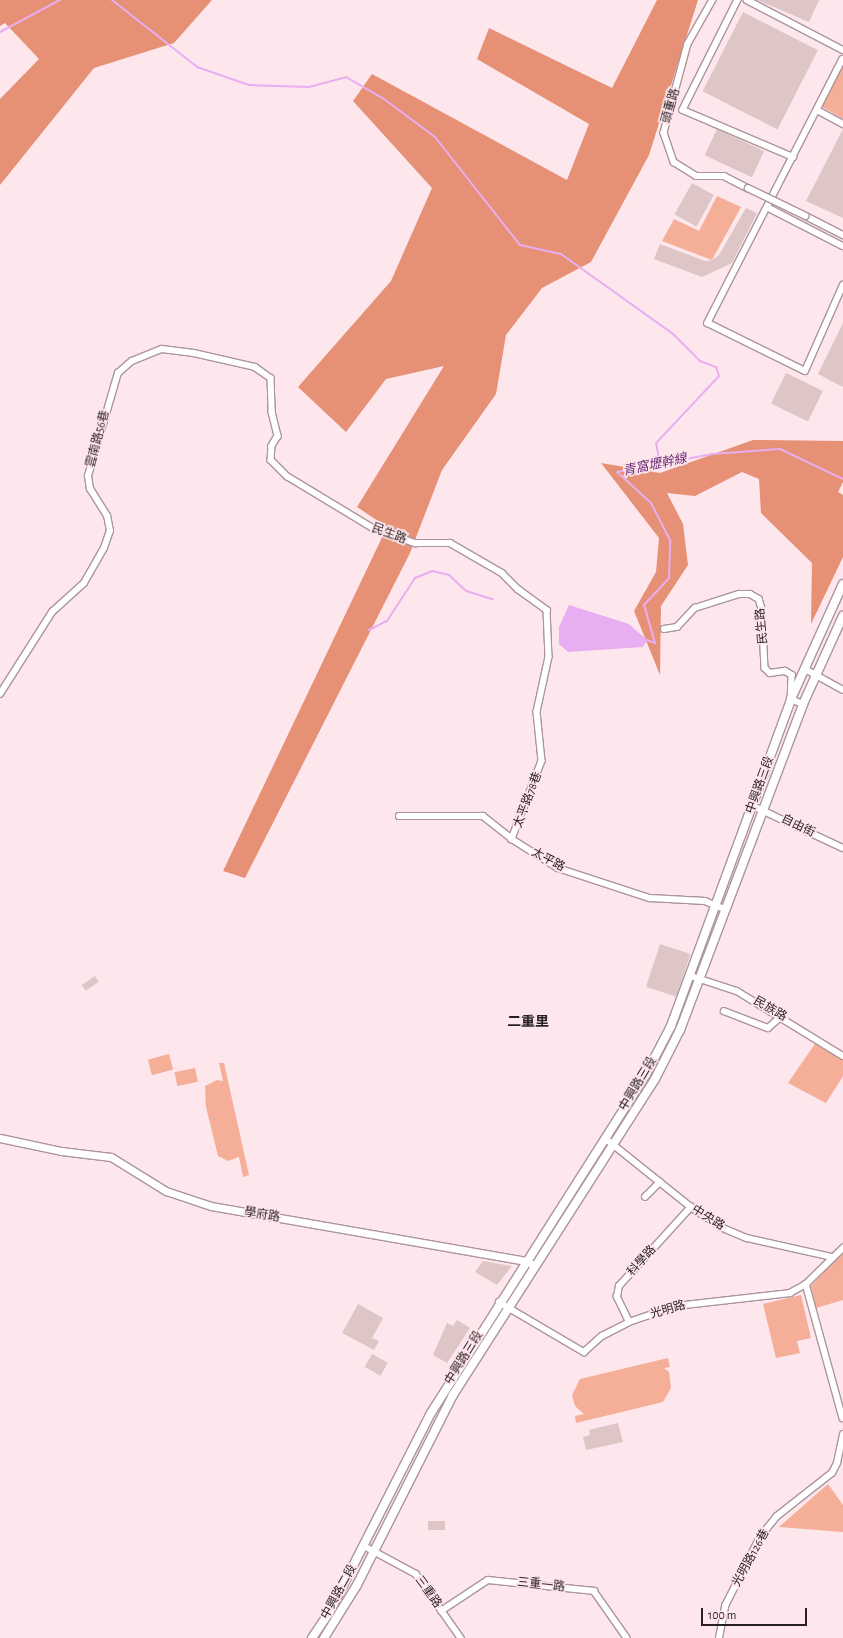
<!DOCTYPE html>
<html>
<head>
<meta charset="utf-8">
<style>
  body { margin:0 }
  #map { position:relative; width:843px; height:1638px; overflow:hidden; background:#fde6ec; font-family:"Alegreya Sans","Noto Sans TC",sans-serif }
  div>[style] { position:absolute }
  [style*='--x'] { left:calc(var(--x)*1px); top:calc(var(--y)*1px); width:calc(var(--w)*1px); rotate:calc(var(--a)*1deg) }
  .green>* { inset:0; background:#f5ae97; transform-origin:0 0 }
  .forest>* { inset:0; background:#e69075 }
  .water>* { inset:0; background:#e8aef2 }
  .stream>* { height:2px; margin:-1px; padding:0 1px; transform-origin:1px; border-radius:1px; background:#e8aef2 }
  .building>* { inset:0; background:#ddc6c5; transform-origin:0 0 }
  .roads { filter:drop-shadow(1px 0 #ab959b) drop-shadow(-1px 0 #ab959b) drop-shadow(0 1px #ab959b) drop-shadow(0 -1px #ab959b) }
  .minor>* { height:5.5px; margin:-2.75px; padding:0 2.75px; transform-origin:2.75px; border-radius:2.75px; background:#fff }
  .tertiary>* { height:7px; margin:-3.5px; padding:0 3.5px; transform-origin:3.5px; border-radius:3.5px; background:#fff }
  .secondary>* { height:8px; margin:-4px; padding:0 4px; transform-origin:4px; border-radius:4px; background:#fff }
  .bridges { filter:drop-shadow(1px 0 #ab959b) drop-shadow(-1px 0 #ab959b) drop-shadow(0 1px #ab959b) drop-shadow(0 -1px #ab959b) }
  .minor-bridge>* { height:5.5px; margin:-2.75px; padding:0 2.75px; transform-origin:2.75px; border-radius:2.75px; background:#fff }
  span { translate:-50% -50%; white-space:nowrap; text-align:center; line-height:1.15; -webkit-text-stroke:3.5px #fde6ec; paint-order:stroke }
  .street-label { font-size:12px; color:#271f21 }
  .water-label { font-size:13px; color:#6c2978; font-style:italic }
  .quarter-label { font-size:14px; color:#271f21; font-weight:700 }
  .scale { position:absolute; left:701px; top:1608px; width:106px; height:18px; box-sizing:border-box; border:2px solid #271f21; border-top:0; padding-left:5px; font-size:12px; line-height:14px; white-space:nowrap; color:#271f21; -webkit-text-stroke:3px #fde6ec; paint-order:stroke }
</style>
</head>
<body>
<div id="map">
  <div class="green">
    <div style="clip-path:polygon(843px 66px,843px 119px,822px 107px)"></div>
    <div style="clip-path:polygon(717px 196px,741px 207px,712px 260px,662px 241px,674px 219px,699px 231px)"></div>
    <div style="clip-path:polygon(819px 1038px,843px 1054px,843px 1076px,826px 1103px,788px 1083px)"></div>
    <div style="left:169px;top:1054px;width:16px;height:22px;rotate:75deg"></div>
    <div style="clip-path:polygon(219px 1063px,224px 1063px,249px 1175px,243px 1177px,239px 1157px,228px 1161px,218px 1156px,206px 1107px,205px 1086px,217px 1080px,223px 1081px)"></div>
    <div style="left:195px;top:1068px;width:14px;height:21px;rotate:78deg"></div>
    <div style="clip-path:polygon(843px 1252px,843px 1300px,816px 1308px,811px 1286px)"></div>
    <div style="clip-path:polygon(801px 1295px,811px 1338px,797px 1341px,800px 1353px,776px 1358px,763px 1304px)"></div>
    <div style="clip-path:polygon(668px 1358px,670px 1367px,664px 1368px,669px 1372px,671px 1388px,663px 1402px,576px 1423px,575px 1416px,584px 1414px,575px 1406px,572px 1395px,580px 1379px)"></div>
    <div style="clip-path:polygon(828px 1484px,843px 1505px,843px 1532px,779px 1527px)"></div>
  </div>
  <div class="forest">
    <div style="clip-path:polygon(0 0,212px 0,174px 43px,94px 68px,0 185px,0 99px,39px 59px,5px 23px,0 26px)"></div>
    <div style="clip-path:polygon(657px 0,698px 0,649px 155px,591px 262px,542px 288px,506px 335px,496px 394px,442px 470px,410px 553px,245px 878px,223px 871px,387px 527px,357px 507px,444px 366px,386px 379px,346px 432px,298px 387px,391px 281px,432px 188px,353px 101px,372px 74px,567px 180px,589px 124px,477px 59px,489px 28px,612px 88px)"></div>
    <div style="clip-path:polygon(753px 440px,843px 441px,843px 482px,838px 492px,843px 495px,843px 557px,811px 624px,812px 563px,761px 513px,759px 479px,742px 472px,695px 496px,667px 493px,683px 524px,688px 565px,661px 606px,660px 675px,634px 611px,656px 572px,659px 538px,601px 463px,660px 473px)"></div>
  </div>
  <div class="water">
    <div style="clip-path:polygon(569px 605px,629px 624px,647px 640px,643px 647px,568px 652px,559px 644px,559px 627px)"></div>
  </div>
  <div class="stream">
    <div style="--x:112;--y:0;--w:108;--a:38.2"></div>
    <div style="--x:197;--y:67;--w:55;--a:19.1"></div>
    <div style="--x:249;--y:85;--w:60;--a:1.9"></div>
    <div style="--x:309;--y:87;--w:38;--a:-15"></div>
    <div style="--x:346;--y:77;--w:44;--a:30.1"></div>
    <div style="--x:384;--y:99;--w:64;--a:36.7"></div>
    <div style="--x:435;--y:137;--w:137;--a:51.8"></div>
    <div style="--x:520;--y:245;--w:42;--a:12.4"></div>
    <div style="--x:561;--y:254;--w:138;--a:35.5"></div>
    <div style="--x:673;--y:334;--w:38;--a:45"></div>
    <div style="--x:700;--y:361;--w:17;--a:21"></div>
    <div style="--x:716;--y:367;--w:9;--a:72"></div>
    <div style="--x:719;--y:376;--w:92;--a:133.2"></div>
    <div style="--x:656;--y:443;--w:21;--a:79"></div>
    <div style="--x:0;--y:32;--w:68;--a:-28.1"></div>
    <div style="--x:369;--y:630;--w:20;--a:-27"></div>
    <div style="--x:387;--y:621;--w:51;--a:-56.9"></div>
    <div style="--x:415;--y:578;--w:18;--a:-22"></div>
    <div style="--x:432;--y:571;--w:17;--a:13"></div>
    <div style="--x:449;--y:575;--w:23;--a:43"></div>
    <div style="--x:466;--y:591;--w:28;--a:17"></div>
    <div style="--x:647;--y:640;--w:9;--a:21"></div>
    <div style="--x:655;--y:643;--w:40;--a:-106"></div>
    <div style="--x:644;--y:605;--w:37;--a:-47"></div>
    <div style="--x:669;--y:578;--w:38;--a:-88"></div>
    <div style="--x:670;--y:540;--w:42;--a:-117.2"></div>
    <div style="--x:651;--y:503;--w:46;--a:-137.6"></div>
    <div style="--x:617;--y:472;--w:97;--a:-10.7"></div>
    <div style="--x:712;--y:454;--w:68;--a:-4.2"></div>
    <div style="--x:780;--y:449;--w:70;--a:25.5"></div>
  </div>
  <div class="building">
    <div style="clip-path:polygon(757px 0,819px 0,809px 22px)"></div>
    <div style="left:743px;top:12px;width:84px;height:89px;rotate:27deg"></div>
    <div style="left:717px;top:129px;width:52px;height:29px;rotate:25deg"></div>
    <div style="clip-path:polygon(843px 129px,843px 218px,806px 201px)"></div>
    <div style="left:692px;top:183px;width:25px;height:36px;rotate:29deg"></div>
    <div style="clip-path:polygon(746px 208px,757px 213px,732px 263px,702px 277px,654px 259px,660px 244px,705px 261px,712px 260px,719px 255px)"></div>
    <div style="clip-path:polygon(843px 323px,843px 387px,818px 374px)"></div>
    <div style="left:786px;top:373px;width:41px;height:34px;rotate:26deg"></div>
    <div style="left:660px;top:944px;width:32px;height:45px;rotate:18deg"></div>
    <div style="left:95px;top:976px;width:7px;height:16px;rotate:56deg"></div>
    <div style="clip-path:polygon(483px 1261px,512px 1266px,497px 1285px,475px 1272px)"></div>
    <div style="clip-path:polygon(358px 1304px,383px 1318px,372px 1338px,379px 1341px,374px 1350px,342px 1333px)"></div>
    <div style="clip-path:polygon(457px 1320px,470px 1328px,447px 1363px,433px 1355px,447px 1323px,453px 1326px)"></div>
    <div style="left:372px;top:1354px;width:18px;height:15px;rotate:29deg"></div>
    <div style="clip-path:polygon(618px 1423px,623px 1442px,586px 1450px,583px 1437px,590px 1435px,589px 1430px)"></div>
    <div style="left:445px;top:1521px;width:9px;height:17px;rotate:90deg"></div>
  </div>
  <div class="roads">
    <div class="minor">
      <div style="--x:713;--y:0;--w:51;--a:119.6"></div>
      <div style="--x:688;--y:44;--w:92;--a:105.1"></div>
      <div style="--x:664;--y:133;--w:31;--a:71"></div>
      <div style="--x:674;--y:162;--w:26;--a:32"></div>
      <div style="--x:696;--y:176;--w:28;--a:0"></div>
      <div style="--x:724;--y:176;--w:27;--a:27"></div>
      <div style="--x:738;--y:0;--w:123;--a:116.6"></div>
      <div style="--x:683;--y:110;--w:120;--a:23.1"></div>
      <div style="--x:747;--y:0;--w:108;--a:27.5"></div>
      <div style="--x:843;--y:59;--w:297;--a:117.1"></div>
      <div style="--x:708;--y:323;--w:108;--a:26.3"></div>
      <div style="--x:805;--y:371;--w:94;--a:-66.2"></div>
      <div style="--x:817;--y:110;--w:30;--a:28"></div>
      <div style="--x:767;--y:207;--w:85;--a:27.2"></div>
      <div style="--x:806;--y:216;--w:42;--a:27.2"></div>
      <div style="--x:664;--y:629;--w:13;--a:-9"></div>
      <div style="--x:677;--y:627;--w:26;--a:-47"></div>
      <div style="--x:695;--y:608;--w:46;--a:-17.7"></div>
      <div style="--x:739;--y:594;--w:11;--a:0"></div>
      <div style="--x:750;--y:594;--w:10;--a:29"></div>
      <div style="--x:759;--y:599;--w:10;--a:73"></div>
      <div style="--x:762;--y:609;--w:59;--a:87.1"></div>
      <div style="--x:765;--y:668;--w:7;--a:45"></div>
      <div style="--x:770;--y:673;--w:15;--a:-8"></div>
      <div style="--x:785;--y:671;--w:8;--a:30"></div>
      <div style="--x:792;--y:675;--w:24;--a:92"></div>
      <div style="--x:791;--y:699;--w:13;--a:23"></div>
      <div style="--x:805;--y:669;--w:43;--a:28.9"></div>
      <div style="--x:0;--y:694;--w:97;--a:-57.6"></div>
      <div style="--x:52;--y:612;--w:43;--a:-42.2"></div>
      <div style="--x:84;--y:583;--w:40;--a:-60.3"></div>
      <div style="--x:104;--y:548;--w:18;--a:-71"></div>
      <div style="--x:110;--y:531;--w:15;--a:-101"></div>
      <div style="--x:107;--y:516;--w:32;--a:-122"></div>
      <div style="--x:90;--y:489;--w:13;--a:-99"></div>
      <div style="--x:88;--y:476;--w:107;--a:-73.8"></div>
      <div style="--x:118;--y:373;--w:18;--a:-41"></div>
      <div style="--x:132;--y:361;--w:32;--a:-22"></div>
      <div style="--x:162;--y:349;--w:32;--a:7"></div>
      <div style="--x:194;--y:353;--w:63;--a:12.9"></div>
      <div style="--x:255;--y:367;--w:19;--a:35"></div>
      <div style="--x:271;--y:378;--w:34;--a:88"></div>
      <div style="--x:272;--y:412;--w:25;--a:76"></div>
      <div style="--x:278;--y:436;--w:12;--a:121"></div>
      <div style="--x:272;--y:446;--w:14;--a:94"></div>
      <div style="--x:271;--y:460;--w:23;--a:45"></div>
      <div style="--x:287;--y:476;--w:100;--a:31.2"></div>
      <div style="--x:373;--y:528;--w:45;--a:19.7"></div>
      <div style="--x:415;--y:543;--w:35;--a:0"></div>
      <div style="--x:450;--y:543;--w:60;--a:30"></div>
      <div style="--x:502;--y:573;--w:23;--a:45"></div>
      <div style="--x:518;--y:589;--w:36;--a:36"></div>
      <div style="--x:547;--y:610;--w:47;--a:87.6"></div>
      <div style="--x:549;--y:657;--w:56;--a:102.3"></div>
      <div style="--x:537;--y:712;--w:49;--a:84.2"></div>
      <div style="--x:542;--y:761;--w:84;--a:111"></div>
      <div style="--x:753;--y:806;--w:99;--a:25"></div>
      <div style="--x:399;--y:816;--w:84;--a:0"></div>
      <div style="--x:483;--y:816;--w:37;--a:38"></div>
      <div style="--x:512;--y:839;--w:54;--a:32.2"></div>
      <div style="--x:558;--y:868;--w:97;--a:18.1"></div>
      <div style="--x:650;--y:898;--w:55;--a:3.1"></div>
      <div style="--x:705;--y:901;--w:22;--a:22"></div>
      <div style="--x:691;--y:976;--w:48;--a:18.1"></div>
      <div style="--x:737;--y:991;--w:124;--a:31.5"></div>
      <div style="--x:724;--y:1011;--w:47;--a:21.1"></div>
      <div style="--x:768;--y:1028;--w:18;--a:-41"></div>
      <div style="--x:605;--y:1138;--w:110;--a:38.7"></div>
      <div style="--x:691;--y:1207;--w:38;--a:33"></div>
      <div style="--x:723;--y:1228;--w:26;--a:23"></div>
      <div style="--x:747;--y:1238;--w:87;--a:12.6"></div>
      <div style="--x:645;--y:1197;--w:21;--a:-45"></div>
      <div style="--x:806;--y:1284;--w:139;--a:74.6"></div>
      <div style="--x:499;--y:1302;--w:99;--a:30.5"></div>
      <div style="--x:584;--y:1352;--w:24;--a:-42"></div>
      <div style="--x:602;--y:1336;--w:30;--a:-27"></div>
      <div style="--x:629;--y:1322;--w:50;--a:-18.8"></div>
      <div style="--x:676;--y:1306;--w:115;--a:-6.5"></div>
      <div style="--x:790;--y:1293;--w:18;--a:-29"></div>
      <div style="--x:806;--y:1284;--w:52;--a:-44.2"></div>
      <div style="--x:629;--y:1322;--w:28;--a:-116"></div>
      <div style="--x:617;--y:1297;--w:11;--a:-80"></div>
      <div style="--x:619;--y:1286;--w:107;--a:-47.7"></div>
      <div style="--x:364;--y:1546;--w:59;--a:28.3"></div>
      <div style="--x:416;--y:1574;--w:78;--a:54.9"></div>
      <div style="--x:441;--y:1611;--w:56;--a:-33.4"></div>
      <div style="--x:488;--y:1580;--w:107;--a:5.9"></div>
      <div style="--x:594;--y:1591;--w:57;--a:54.9"></div>
      <div style="--x:719;--y:1638;--w:33;--a:-79"></div>
      <div style="--x:725;--y:1606;--w:77;--a:-63.1"></div>
      <div style="--x:760;--y:1537;--w:26;--a:-51"></div>
      <div style="--x:776;--y:1517;--w:71;--a:-38.2"></div>
      <div style="--x:832;--y:1473;--w:11;--a:-63"></div>
      <div style="--x:837;--y:1463;--w:29;--a:-78"></div>
    </div>
    <div class="tertiary">
      <div style="--x:0;--y:1138;--w:62;--a:12"></div>
      <div style="--x:61;--y:1151;--w:50;--a:6.8"></div>
      <div style="--x:111;--y:1157;--w:65;--a:31.7"></div>
      <div style="--x:166;--y:1191;--w:47;--a:18.4"></div>
      <div style="--x:211;--y:1206;--w:320;--a:9.9"></div>
      <div style="--x:526;--y:1261;--w:10;--a:29"></div>
    </div>
    <div class="secondary">
      <div style="--x:312;--y:1638;--w:32;--a:-56"></div>
      <div style="--x:330;--y:1611;--w:222;--a:-63"></div>
      <div style="--x:431;--y:1413;--w:401;--a:-57.6"></div>
      <div style="--x:646;--y:1074;--w:54;--a:-62.5"></div>
      <div style="--x:671;--y:1026;--w:348;--a:-69.8"></div>
      <div style="--x:791;--y:699;--w:126;--a:-65.7"></div>
      <div style="--x:324;--y:1638;--w:62;--a:-58.1"></div>
      <div style="--x:357;--y:1585;--w:213;--a:-63.2"></div>
      <div style="--x:453;--y:1395;--w:375;--a:-57.4"></div>
      <div style="--x:655;--y:1079;--w:55;--a:-63"></div>
      <div style="--x:680;--y:1030;--w:348;--a:-69.3"></div>
      <div style="--x:803;--y:704;--w:97;--a:-65.6"></div>
    </div>
  </div>
  <div class="bridges">
    <div class="minor-bridge">
      <div style="--x:748;--y:188;--w:64;--a:25.8"></div>
    </div>
  </div>
  <div class="street-label">
    <span style="left:671px;top:106px;rotate:-74deg">頭重路</span>
    <span style="left:98px;top:439px;rotate:-75deg">雲南路56巷</span>
    <span style="left:389px;top:534px;rotate:20deg">民生路</span>
    <span style="left:762px;top:626px;rotate:-95deg">民生路</span>
    <span style="left:760px;top:785px;rotate:-70deg">中興路三段</span>
    <span style="left:528px;top:800px;rotate:-69deg">太平路78巷</span>
    <span style="left:798px;top:826px;rotate:26deg">自由街</span>
    <span style="left:548px;top:860px;rotate:28deg">太平路</span>
    <span style="left:770px;top:1009px;rotate:30deg">民族路</span>
    <span style="left:638px;top:1084px;rotate:-59deg">中興路三段</span>
    <span style="left:262px;top:1215px;rotate:9deg">學府路</span>
    <span style="left:708px;top:1218px;rotate:32deg">中央路</span>
    <span style="left:642px;top:1261px;rotate:-48deg">科學路</span>
    <span style="left:668px;top:1310px;rotate:-16deg">光明路</span>
    <span style="left:464px;top:1358px;rotate:-58deg">中興路三段</span>
    <span style="left:751px;top:1558px;rotate:-61deg">光明路126巷</span>
    <span style="left:541px;top:1585px;rotate:6deg">三重一路</span>
    <span style="left:339px;top:1592px;rotate:-61deg">中興路二段</span>
    <span style="left:428px;top:1592px;rotate:54deg">三重路</span>
  </div>
  <div class="water-label">
    <span style="left:655px;top:466px;rotate:-12deg">青窩壢幹線</span>
  </div>
  <div class="quarter-label">
    <span style="left:528px;top:1022px">二重里</span>
  </div>
  <div class="scale">100 m</div>
</div>
</body>
</html>
